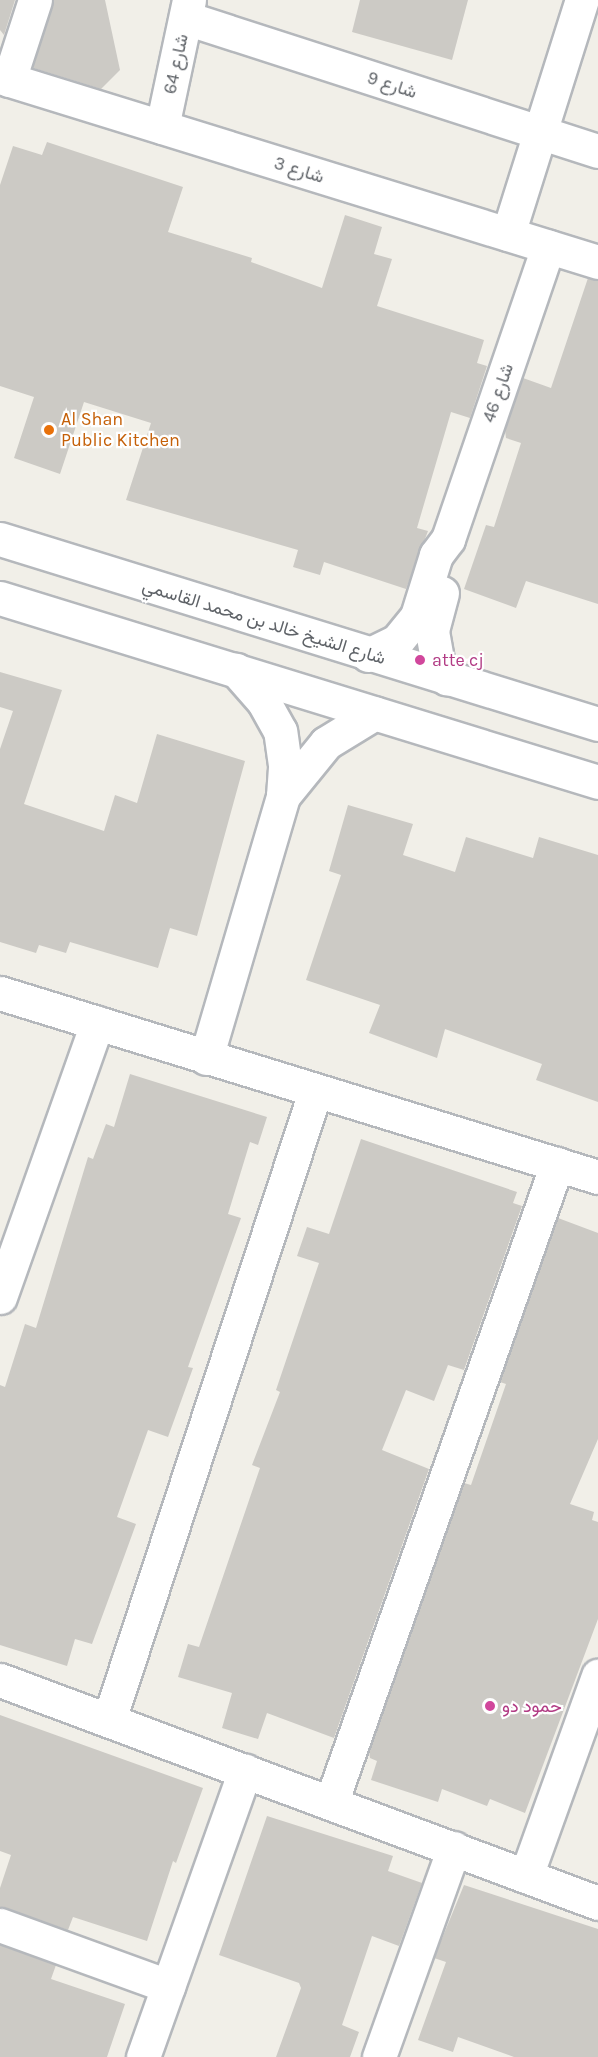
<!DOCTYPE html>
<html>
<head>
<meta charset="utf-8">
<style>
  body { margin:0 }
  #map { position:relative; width:598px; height:2057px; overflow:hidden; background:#f1efe8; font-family:Karla,Vazirmatn,sans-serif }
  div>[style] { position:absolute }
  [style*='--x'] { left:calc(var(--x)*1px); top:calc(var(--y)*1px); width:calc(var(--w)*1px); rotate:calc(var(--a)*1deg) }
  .building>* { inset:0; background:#cccac5 }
  .roads { filter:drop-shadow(2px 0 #b5b8bc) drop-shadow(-2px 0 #b5b8bc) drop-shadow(0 2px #b5b8bc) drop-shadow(0 -2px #b5b8bc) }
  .minor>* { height:33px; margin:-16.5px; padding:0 16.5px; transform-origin:16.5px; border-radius:16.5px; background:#fff }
  .secondary>* { height:33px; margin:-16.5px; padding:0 16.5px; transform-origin:16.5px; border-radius:16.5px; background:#fff }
  .dots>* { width:16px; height:16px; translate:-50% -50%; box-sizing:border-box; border:3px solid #fff; border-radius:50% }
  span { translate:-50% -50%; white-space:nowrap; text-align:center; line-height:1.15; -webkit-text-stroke:4.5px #fff; paint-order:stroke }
  .street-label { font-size:18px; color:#5f6368 }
  .food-label { font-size:18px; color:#c56008 }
  .left { translate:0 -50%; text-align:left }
  .hotel-label { font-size:18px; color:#b23c85 }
</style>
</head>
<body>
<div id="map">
  <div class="building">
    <div style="clip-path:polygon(0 0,15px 0,4px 35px,0 30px)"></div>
    <div style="clip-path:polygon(53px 0,105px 0,120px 70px,101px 89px,33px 68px)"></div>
    <div style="clip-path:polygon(360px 0,468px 0,452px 60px,352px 32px)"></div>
    <div style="clip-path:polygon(47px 142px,183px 187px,168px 232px,252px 258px,251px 262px,322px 288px,345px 215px,382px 227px,374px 254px,392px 259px,377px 306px,484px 340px,477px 363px,487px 366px,470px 418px,451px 412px,417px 528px,428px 531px,406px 589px,324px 562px,320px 575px,293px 567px,298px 550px,126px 500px,151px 423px,84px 402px,60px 474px,14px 458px,34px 397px,0 386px,0 185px,13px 146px,42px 155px)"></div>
    <div style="clip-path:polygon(588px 278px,598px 280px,598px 604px,526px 581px,516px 608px,464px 589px,486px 525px,494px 527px,521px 443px,506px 438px,505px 430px,523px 378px,551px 388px)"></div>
    <div style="clip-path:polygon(0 672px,62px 690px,24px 804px,104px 831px,115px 795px,137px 803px,157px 734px,245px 761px,197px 936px,170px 928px,158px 968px,70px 942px,66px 953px,39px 945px,36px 953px,0 942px,0 749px,13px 711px,0 707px)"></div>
    <div style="clip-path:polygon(348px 805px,413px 824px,403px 855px,455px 872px,466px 837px,533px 858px,539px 837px,598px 855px,598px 1102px,536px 1080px,542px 1064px,445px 1029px,437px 1058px,369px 1033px,380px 1005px,306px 980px,341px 875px,329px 871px)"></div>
    <div style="clip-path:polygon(130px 1074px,267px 1117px,258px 1145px,250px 1142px,228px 1214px,241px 1218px,188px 1367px,193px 1368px,168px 1437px,148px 1430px,117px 1517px,136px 1524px,124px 1557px,92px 1644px,75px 1639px,67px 1666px,0 1645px,0 1385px,5px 1387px,25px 1324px,36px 1328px,88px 1157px,93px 1159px,106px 1124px,114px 1127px)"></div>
    <div style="clip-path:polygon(361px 1139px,517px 1192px,513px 1203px,522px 1206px,464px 1370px,448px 1365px,434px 1401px,406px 1390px,382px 1450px,429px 1469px,334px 1738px,267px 1713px,258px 1739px,222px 1728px,232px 1693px,178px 1677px,188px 1644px,199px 1647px,260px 1468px,252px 1465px,280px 1392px,276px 1390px,319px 1263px,297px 1256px,307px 1227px,329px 1234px)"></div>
    <div style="clip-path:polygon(558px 1218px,598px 1233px,598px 1439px,570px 1504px,594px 1512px,592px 1520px,598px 1522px,598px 1619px,525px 1813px,490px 1799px,487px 1806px,442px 1789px,438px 1802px,371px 1780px,377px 1761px,370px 1758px,369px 1751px,464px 1483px,471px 1485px,506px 1384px,500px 1382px)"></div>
    <div style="clip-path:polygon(0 1715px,203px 1788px,176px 1863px,173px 1861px,147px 1941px,73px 1917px,68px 1930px,0 1907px,0 1888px,11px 1855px,0 1851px)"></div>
    <div style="clip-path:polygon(267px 1816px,393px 1856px,388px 1871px,422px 1883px,399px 1946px,372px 1936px,342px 2025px,359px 2032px,350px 2057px,276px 2057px,301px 1988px,299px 1983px,219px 1955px)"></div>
    <div style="clip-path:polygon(464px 1885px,598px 1929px,598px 2057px,514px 2057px,458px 2037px,453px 2052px,418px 2040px,446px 1962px,434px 1958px)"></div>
    <div style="clip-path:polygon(0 1945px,56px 1965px,51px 1979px,125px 2004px,107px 2057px,0 2057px)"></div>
  </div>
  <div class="roads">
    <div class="minor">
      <div style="--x:186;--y:18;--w:433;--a:17.9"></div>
      <div style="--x:0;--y:77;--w:626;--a:17.19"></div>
      <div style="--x:9;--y:80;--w:84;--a:-72"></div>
      <div style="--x:162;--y:127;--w:130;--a:-78"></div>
      <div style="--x:508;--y:234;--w:245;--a:-72.5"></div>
      <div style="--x:442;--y:593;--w:39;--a:105"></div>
      <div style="--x:432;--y:631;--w:34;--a:80"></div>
      <div style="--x:438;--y:664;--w:17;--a:59"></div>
      <div style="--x:368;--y:655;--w:32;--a:-26"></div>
      <div style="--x:397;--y:641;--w:32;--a:-51"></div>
      <div style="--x:417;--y:616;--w:64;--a:-72.7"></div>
      <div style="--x:436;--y:555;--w:20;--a:-53"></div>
      <div style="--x:448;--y:539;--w:309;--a:-71.1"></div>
      <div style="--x:283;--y:796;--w:68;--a:-50.9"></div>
      <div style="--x:326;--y:743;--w:57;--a:-31.5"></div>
      <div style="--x:0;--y:993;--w:626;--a:17.1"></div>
      <div style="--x:206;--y:1058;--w:273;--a:-73.6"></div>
      <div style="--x:283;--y:796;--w:31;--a:-86"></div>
      <div style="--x:285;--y:765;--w:34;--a:-98"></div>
      <div style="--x:280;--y:731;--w:33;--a:-119"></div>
      <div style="--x:264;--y:702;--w:43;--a:-131.2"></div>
      <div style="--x:0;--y:1297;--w:291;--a:-70.5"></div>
      <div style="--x:0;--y:1680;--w:638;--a:20.45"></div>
      <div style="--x:109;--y:1720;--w:661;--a:-71.84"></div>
      <div style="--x:331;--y:1803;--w:678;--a:-70.52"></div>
      <div style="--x:526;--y:1876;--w:213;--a:-70.2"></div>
      <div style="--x:0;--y:1925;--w:179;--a:20"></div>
      <div style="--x:143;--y:2057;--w:304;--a:-70.4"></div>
      <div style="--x:379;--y:2057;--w:222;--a:-70.3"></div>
    </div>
    <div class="secondary">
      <div style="--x:0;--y:539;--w:626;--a:17.19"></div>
      <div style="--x:0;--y:598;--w:626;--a:17.1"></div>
    </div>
  </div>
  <div class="dots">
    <div style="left:49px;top:430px;background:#e8710a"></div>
    <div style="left:420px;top:660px;background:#d1479c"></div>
    <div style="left:490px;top:1706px;background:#d1479c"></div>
  </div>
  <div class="street-label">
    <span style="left:176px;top:64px;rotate:-78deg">شارع 64</span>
    <span style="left:392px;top:85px;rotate:18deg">شارع 9</span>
    <span style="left:299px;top:170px;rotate:17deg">شارع 3</span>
    <span style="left:498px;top:393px;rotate:-71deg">شارع 46</span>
    <span style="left:264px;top:622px;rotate:17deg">شارع الشيخ خالد بن محمد القاسمي</span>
  </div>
  <div class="food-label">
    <span class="left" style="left:61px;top:430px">Al Shan<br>Public Kitchen</span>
  </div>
  <div class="hotel-label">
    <span class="left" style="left:432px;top:660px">atte cj</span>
    <span class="left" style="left:502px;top:1706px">حمود دو</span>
  </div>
</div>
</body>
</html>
